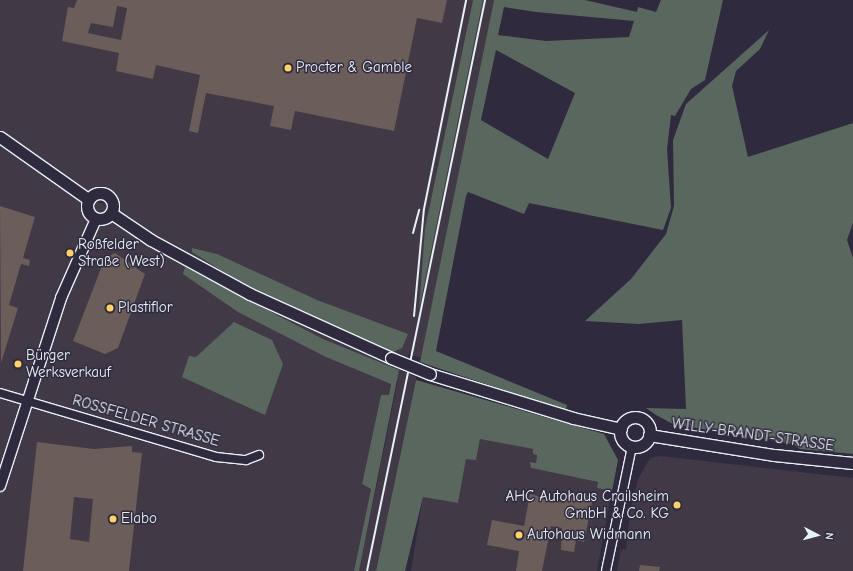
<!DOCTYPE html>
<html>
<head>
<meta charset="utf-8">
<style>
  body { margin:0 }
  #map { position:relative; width:853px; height:571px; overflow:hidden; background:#2f2a3d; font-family:"Comic Neue",sans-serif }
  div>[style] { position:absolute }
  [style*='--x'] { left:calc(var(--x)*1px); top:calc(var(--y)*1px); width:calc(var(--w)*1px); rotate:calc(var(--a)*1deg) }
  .built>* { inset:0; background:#413945 }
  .green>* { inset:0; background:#59675e }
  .building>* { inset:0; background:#6b5d59 }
  .roads { filter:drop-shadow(1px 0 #e8f1f8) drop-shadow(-1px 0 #e8f1f8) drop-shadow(0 1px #e8f1f8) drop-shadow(0 -1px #e8f1f8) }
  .minor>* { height:8px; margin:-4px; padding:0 4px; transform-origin:4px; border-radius:4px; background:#2f2a3d }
  .tertiary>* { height:10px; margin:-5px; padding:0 5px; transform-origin:5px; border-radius:5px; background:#2f2a3d }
  .secondary>* { height:11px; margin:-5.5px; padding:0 5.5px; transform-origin:5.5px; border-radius:5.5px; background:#2f2a3d }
  .secondary>.ring { margin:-5.5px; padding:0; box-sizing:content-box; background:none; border:11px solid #2f2a3d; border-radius:50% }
  .rail>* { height:2px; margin:-1px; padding:0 1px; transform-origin:1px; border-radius:1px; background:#e8f1f8 }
  .bridges { filter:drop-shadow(1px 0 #e8f1f8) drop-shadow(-1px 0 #e8f1f8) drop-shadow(0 1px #e8f1f8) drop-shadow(0 -1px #e8f1f8) }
  .secondary-bridge>* { height:11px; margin:-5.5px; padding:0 5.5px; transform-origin:5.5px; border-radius:5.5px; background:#2f2a3d }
  .dots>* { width:11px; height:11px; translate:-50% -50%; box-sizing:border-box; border:2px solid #2f2a3d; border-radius:50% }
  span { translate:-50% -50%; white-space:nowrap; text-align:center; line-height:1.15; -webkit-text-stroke:3px #2f2a3d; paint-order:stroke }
  .poi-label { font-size:15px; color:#e8f1f8 }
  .left { translate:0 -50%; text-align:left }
  .right { translate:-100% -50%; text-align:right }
  .street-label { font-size:15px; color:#e8f1f8 }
  .north { position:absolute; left:797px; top:515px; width:40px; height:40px; -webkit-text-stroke:3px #2f2a3d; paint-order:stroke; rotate:96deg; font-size:11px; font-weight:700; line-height:16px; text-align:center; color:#e8f1f8 }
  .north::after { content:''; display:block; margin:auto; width:14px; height:18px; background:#e8f1f8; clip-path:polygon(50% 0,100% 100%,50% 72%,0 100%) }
</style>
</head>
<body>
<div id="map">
  <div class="built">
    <div style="clip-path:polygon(0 0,473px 0,425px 228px,420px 305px,483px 0,494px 0,421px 358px,409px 354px,401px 370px,416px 377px,416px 380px,376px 571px,359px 571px,398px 380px,391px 384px,389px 396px,381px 395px,362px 484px,371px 489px,354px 571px,0 571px,0 146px,75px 197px,109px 205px,0 131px)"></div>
    <div style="clip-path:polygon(480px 439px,534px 449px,537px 455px,536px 463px,531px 462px,531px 468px,598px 482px,597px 488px,606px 489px,604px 499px,610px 500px,597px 571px,411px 571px,423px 496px,458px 503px,466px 458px,476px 460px)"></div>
    <div style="clip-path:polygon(660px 456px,853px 478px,853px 571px,617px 571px,621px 549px,626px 550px,630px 512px,638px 479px,650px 458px)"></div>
  </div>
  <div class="green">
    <div style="clip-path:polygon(473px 0,483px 0,419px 310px,425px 228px)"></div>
    <div style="clip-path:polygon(evenodd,494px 0,585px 0,637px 12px,638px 7px,656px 12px,661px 0,723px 0,705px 80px,691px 89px,675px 116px,671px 115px,667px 149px,671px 208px,663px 230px,529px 203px,524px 214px,468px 192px,466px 196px,436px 351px,567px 405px,566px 411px,420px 362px,494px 0,504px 7px,536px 12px,634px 21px,629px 37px,546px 41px,498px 35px,504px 7px,494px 0,496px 50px,575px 93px,548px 159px,481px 120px,496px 50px)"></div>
    <div style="clip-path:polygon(769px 30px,760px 49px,736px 71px,732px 86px,748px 157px,853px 123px,853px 223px,847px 240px,853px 258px,853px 454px,800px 449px,793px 444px,673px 424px,656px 415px,646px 408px,686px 409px,682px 320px,639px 324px,585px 321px,631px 279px,666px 234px,674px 206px,673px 140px,686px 104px)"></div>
    <div style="clip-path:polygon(192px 248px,217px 254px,317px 300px,408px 334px,402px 348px,391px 353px,301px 313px,230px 276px,192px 252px)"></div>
    <div style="clip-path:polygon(185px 267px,323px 339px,399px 370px,359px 571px,354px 571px,371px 489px,362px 484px,381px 395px,389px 395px,391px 384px,326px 357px,238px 312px,183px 274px)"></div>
    <div style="clip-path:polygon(234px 322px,272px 340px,283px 364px,265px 415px,182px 377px,189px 356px,196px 357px)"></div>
    <div style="clip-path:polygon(416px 380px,604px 434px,618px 460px,612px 491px,597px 488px,598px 482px,531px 468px,530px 462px,536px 463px,537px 455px,533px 454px,533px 449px,480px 439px,476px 460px,466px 459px,458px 503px,423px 497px,405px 571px,376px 571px)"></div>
  </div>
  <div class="building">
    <div style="clip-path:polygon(evenodd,77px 0,447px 0,442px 23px,417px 18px,394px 131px,295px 111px,291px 130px,270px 126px,274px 106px,206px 93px,198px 133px,189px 131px,200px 75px,156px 65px,153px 79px,116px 71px,119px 53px,62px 41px,68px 7px,74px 8px,77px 0,117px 6px,127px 8px,121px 40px,88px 33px,91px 23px,113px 27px,117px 6px)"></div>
    <div style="clip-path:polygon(0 206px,35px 217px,23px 258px,30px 260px,29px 266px,21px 264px,9px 305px,18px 308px,1px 363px)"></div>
    <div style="clip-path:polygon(115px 253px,145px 274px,118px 348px,105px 354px,73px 341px,105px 258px)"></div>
    <div style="clip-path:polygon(evenodd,37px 442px,94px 449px,132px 446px,132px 452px,142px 453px,129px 571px,23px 571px,37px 442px,74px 497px,93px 499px,89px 542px,70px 539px,74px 497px)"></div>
    <div style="clip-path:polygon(569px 492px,593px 497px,584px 542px,576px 540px,574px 552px,561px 550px,562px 528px,551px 526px,542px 571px,516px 571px,519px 551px,487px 545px,492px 520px,524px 526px,530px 494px,564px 503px)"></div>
    <div style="clip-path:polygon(640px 565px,660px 567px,659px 571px,639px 571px)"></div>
  </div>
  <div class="roads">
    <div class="minor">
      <div style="--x:0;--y:393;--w:225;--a:16.5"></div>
      <div style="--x:216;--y:457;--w:30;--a:6"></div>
      <div style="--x:246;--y:460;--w:14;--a:-21"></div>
      <div style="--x:606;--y:571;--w:127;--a:-78.2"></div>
    </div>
    <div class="tertiary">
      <div style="--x:0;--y:486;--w:198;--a:-72"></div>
      <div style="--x:61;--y:298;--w:86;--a:-66.1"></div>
    </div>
    <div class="secondary">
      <div style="--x:0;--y:137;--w:108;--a:35.2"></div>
      <div class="ring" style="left:87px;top:193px;width:15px;height:15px"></div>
      <div style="--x:111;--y:213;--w:48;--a:34"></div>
      <div style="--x:151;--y:240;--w:113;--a:28.6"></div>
      <div style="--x:250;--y:294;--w:155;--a:24.4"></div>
      <div style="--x:430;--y:374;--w:150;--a:17.1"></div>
      <div style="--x:573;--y:418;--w:49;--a:12.9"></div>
      <div class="ring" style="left:620px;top:417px;width:19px;height:19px"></div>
      <div style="--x:649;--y:435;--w:127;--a:9.1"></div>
      <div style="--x:774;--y:455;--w:79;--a:5.8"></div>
    </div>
  </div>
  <div class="rail">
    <div style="--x:413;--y:233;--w:24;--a:-75"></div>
    <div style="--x:414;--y:316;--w:107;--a:-84.7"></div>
    <div style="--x:424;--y:209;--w:213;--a:-78.6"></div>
    <div style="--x:367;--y:571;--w:583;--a:-78.32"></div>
  </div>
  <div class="bridges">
    <div class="secondary-bridge">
      <div style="--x:391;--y:358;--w:42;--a:22.3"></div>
    </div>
  </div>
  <div class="dots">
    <div style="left:288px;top:68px;background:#ffd166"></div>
    <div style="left:70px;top:253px;background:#ffd166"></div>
    <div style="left:110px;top:308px;background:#ffd166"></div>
    <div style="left:18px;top:364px;background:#ffd166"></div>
    <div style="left:677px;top:505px;background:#ffd166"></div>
    <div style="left:113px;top:519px;background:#ffd166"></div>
    <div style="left:519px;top:535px;background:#ffd166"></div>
  </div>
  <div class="poi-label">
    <span class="left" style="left:296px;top:68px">Procter &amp; Gamble</span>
    <span class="left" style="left:78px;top:253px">Roßfelder<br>Straße (West)</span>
    <span class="left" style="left:118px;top:308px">Plastiflor</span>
    <span class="left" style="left:26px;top:364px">Bürger<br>Werksverkauf</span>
    <span class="right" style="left:669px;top:505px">AHC Autohaus Crailsheim<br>GmbH &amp; Co. KG</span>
    <span class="left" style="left:121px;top:519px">Elabo</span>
    <span class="left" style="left:527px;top:535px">Autohaus Widmann</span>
  </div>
  <div class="street-label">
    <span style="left:146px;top:421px;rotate:16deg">ROSSFELDER STRASSE</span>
    <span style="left:753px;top:435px;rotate:8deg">WILLY-BRANDT-STRASSE</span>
  </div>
  <div class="north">N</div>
</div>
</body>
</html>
